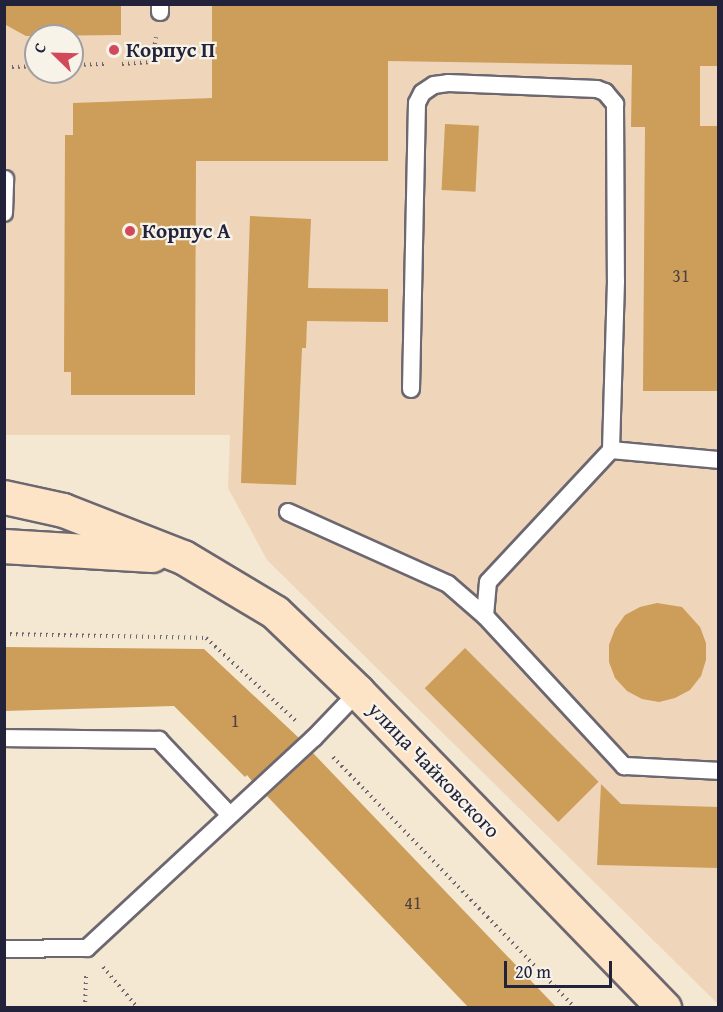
<!DOCTYPE html>
<html>
<head>
<meta charset="utf-8">
<style>
  body { margin:0 }
  #map { position:relative; width:723px; height:1012px; overflow:hidden; background:#f4e8d3; font-family:"Gentium Book Plus",serif }
  div>[style] { position:absolute }
  [style*='--x'] { left:calc(var(--x)*1px); top:calc(var(--y)*1px); width:calc(var(--w)*1px); rotate:calc(var(--a)*1deg) }
  .built>* { inset:0; background:#efd6bb }
  .building>* { inset:0; background:#cd9d5a; transform-origin:0 0 }
  .path>* { height:4px; margin-top:-2px; transform-origin:0; background:repeating-linear-gradient(90deg,#6c6770 0 1.5px,transparent 0 6px) }
  .roads { filter:drop-shadow(2px 0 #6c6770) drop-shadow(-2px 0 #6c6770) drop-shadow(0 2px #6c6770) drop-shadow(0 -2px #6c6770) }
  .lane>* { height:16px; margin:-8px; padding:0 8px; transform-origin:8px; border-radius:8px; background:#fff }
  .secondary>* { height:33px; margin:-16.5px; padding:0 16.5px; transform-origin:16.5px; border-radius:16.5px; background:#fee4c6 }
  .dots>* { width:16px; height:16px; translate:-50% -50%; box-sizing:border-box; border:3px solid #f7f3e8; border-radius:50% }
  span { translate:-50% -50%; white-space:nowrap; text-align:center; line-height:1.15; -webkit-text-stroke:4.5px #f7f3e8; paint-order:stroke }
  .number-label { font-size:18px; color:#4d4143 }
  .number-label span { -webkit-text-stroke-width:0 }
  .poi-label { font-size:21px; color:#22223b; font-weight:700 }
  .left { translate:0 -50%; text-align:left }
  .street-label { font-size:21px; color:#22223b }
  .frame { position:absolute; inset:0; border:6px solid #22223b; pointer-events:none }
  .north { position:absolute; left:24px; top:24px; width:60px; height:60px; box-sizing:border-box; background:#f7f3e8; border:2px solid #a29fa3; border-radius:50%; rotate:293deg; font-size:16px; font-weight:700; line-height:24px; text-align:center; color:#22223b }
  .north::after { content:''; display:block; margin:auto; width:21px; height:27px; background:#d1495b; clip-path:polygon(50% 0,100% 100%,50% 72%,0 100%) }
  .scale { position:absolute; left:504px; top:961px; width:108px; height:27px; box-sizing:border-box; border:3px solid #22223b; border-top:0; padding-left:8px; font-size:18px; line-height:21px; white-space:nowrap; color:#22223b; -webkit-text-stroke:4px #f7f3e8; paint-order:stroke }
</style>
</head>
<body>
<div id="map">
  <div class="built">
    <div style="clip-path:polygon(evenodd,4px 5px,718px 5px,718px 1004px,267px 560px,228px 488px,230px 435px,5px 435px,4px 5px,36px 36px,72px 36px,72px 72px,36px 72px,36px 36px)"></div>
  </div>
  <div class="building">
    <div style="clip-path:polygon(4px 4px,121px 4px,121px 35px,26px 36px,4px 24px)"></div>
    <div style="clip-path:polygon(212px 4px,718px 4px,718px 66px,700px 66px,700px 126px,718px 126px,718px 391px,643px 391px,645px 127px,631px 127px,632px 65px,388px 61px,388px 161px,196px 161px,195px 395px,71px 395px,71px 372px,64px 372px,65px 135px,73px 135px,73px 103px,212px 98px)"></div>
    <div style="left:445px;top:124px;width:34px;height:66px;rotate:3deg"></div>
    <div style="clip-path:polygon(250px 216px,311px 219px,308px 288px,388px 289px,388px 322px,307px 321px,306px 348px,302px 348px,296px 485px,241px 483px)"></div>
    <div style="clip-path:polygon(657px 603px,682px 607px,700px 627px,706px 643px,706px 660px,701px 676px,690px 690px,675px 698px,659px 702px,642px 699px,627px 691px,615px 678px,609px 662px,609px 645px,615px 629px,625px 615px,640px 607px)"></div>
    <div style="clip-path:polygon(4px 647px,204px 649px,299px 738px,252px 781px,247px 775px,245px 777px,174px 706px,4px 711px)"></div>
    <div style="left:465px;top:648px;width:189px;height:57px;rotate:45deg"></div>
    <div style="clip-path:polygon(313px 753px,557px 1008px,469px 1008px,267px 796px)"></div>
    <div style="clip-path:polygon(601px 784px,621px 804px,718px 807px,718px 868px,597px 865px)"></div>
  </div>
  <div class="path">
    <div style="--x:122;--y:64;--w:30;--a:-4"></div>
    <div style="--x:152;--y:62;--w:25;--a:-81"></div>
    <div style="--x:72;--y:65;--w:36;--a:-2"></div>
    <div style="--x:12;--y:67;--w:24;--a:-2"></div>
    <div style="--x:4;--y:634;--w:202;--a:1.1"></div>
    <div style="--x:206;--y:638;--w:122;--a:42.7"></div>
    <div style="--x:333;--y:757;--w:349;--a:46"></div>
    <div style="--x:103;--y:967;--w:54;--a:49.5"></div>
    <div style="--x:85;--y:1008;--w:33;--a:-88"></div>
  </div>
  <div class="roads">
    <div class="lane">
      <div style="--x:160;--y:4;--w:8;--a:90"></div>
      <div style="--x:4;--y:213;--w:34;--a:-88"></div>
      <div style="--x:411;--y:389;--w:286;--a:-88.8"></div>
      <div style="--x:417;--y:103;--w:11;--a:-63"></div>
      <div style="--x:422;--y:93;--w:14;--a:-34"></div>
      <div style="--x:434;--y:85;--w:14;--a:-8"></div>
      <div style="--x:448;--y:83;--w:149;--a:2.3"></div>
      <div style="--x:597;--y:89;--w:9;--a:21"></div>
      <div style="--x:605;--y:92;--w:16;--a:50"></div>
      <div style="--x:615;--y:104;--w:177;--a:89.7"></div>
      <div style="--x:616;--y:281;--w:169;--a:91.7"></div>
      <div style="--x:288;--y:512;--w:175;--a:24.2"></div>
      <div style="--x:448;--y:584;--w:49;--a:40.9"></div>
      <div style="--x:485;--y:616;--w:205;--a:47.2"></div>
      <div style="--x:624;--y:766;--w:94;--a:3"></div>
      <div style="--x:485;--y:616;--w:34;--a:-85"></div>
      <div style="--x:488;--y:582;--w:180;--a:-47"></div>
      <div style="--x:611;--y:450;--w:107;--a:5.3"></div>
      <div style="--x:4;--y:738;--w:155;--a:0.7"></div>
      <div style="--x:159;--y:740;--w:103;--a:46.6"></div>
      <div style="--x:4;--y:949;--w:83;--a:-0.7"></div>
      <div style="--x:87;--y:948;--w:309;--a:-42.8"></div>
      <div style="--x:314;--y:738;--w:64;--a:-46.3"></div>
    </div>
    <div class="secondary">
      <div style="--x:4;--y:497;--w:60;--a:12.4"></div>
      <div style="--x:63;--y:510;--w:129;--a:21.4"></div>
      <div style="--x:183;--y:557;--w:107;--a:30.9"></div>
      <div style="--x:275;--y:612;--w:115;--a:43.9"></div>
      <div style="--x:358;--y:692;--w:440;--a:45.9"></div>
      <div style="--x:4;--y:546;--w:148;--a:3.5"></div>
    </div>
  </div>
  <div class="dots">
    <div style="left:114px;top:50px;background:#d1495b"></div>
    <div style="left:130px;top:231px;background:#d1495b"></div>
  </div>
  <div class="number-label">
    <span style="left:681px;top:276px">31</span>
    <span style="left:235px;top:721px">1</span>
    <span style="left:413px;top:903px">41</span>
  </div>
  <div class="poi-label">
    <span class="left" style="left:126px;top:50px">Корпус П</span>
    <span class="left" style="left:142px;top:231px">Корпус А</span>
  </div>
  <div class="street-label">
    <span style="left:434px;top:770px;rotate:46deg">улица Чайковского</span>
  </div>
  <div class="frame"></div>
  <div class="north">С</div>
  <div class="scale">20 m</div>
</div>
</body>
</html>
